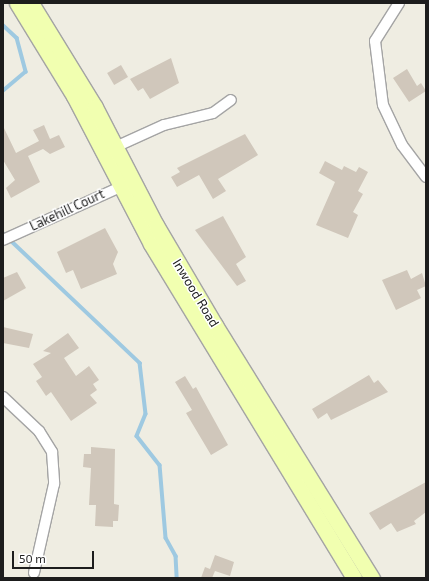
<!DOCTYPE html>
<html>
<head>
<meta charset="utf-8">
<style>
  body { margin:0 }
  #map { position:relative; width:429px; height:581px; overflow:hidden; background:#efede2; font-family:"Exo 2",sans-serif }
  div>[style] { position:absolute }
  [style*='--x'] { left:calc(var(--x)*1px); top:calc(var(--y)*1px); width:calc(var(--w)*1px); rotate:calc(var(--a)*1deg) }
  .stream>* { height:3.5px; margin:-1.75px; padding:0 1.75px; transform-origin:1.75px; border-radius:1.75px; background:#9ec9e1 }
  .building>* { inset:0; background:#d0c7bb; transform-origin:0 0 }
  .roads { filter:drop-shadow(1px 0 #a4a4a4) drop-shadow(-1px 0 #a4a4a4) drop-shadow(0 1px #a4a4a4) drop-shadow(0 -1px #a4a4a4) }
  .street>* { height:10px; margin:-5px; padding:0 5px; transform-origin:5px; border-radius:5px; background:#fff }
  .secondary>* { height:15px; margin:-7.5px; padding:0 7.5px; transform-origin:7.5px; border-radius:7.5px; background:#f1ffb0 }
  span { translate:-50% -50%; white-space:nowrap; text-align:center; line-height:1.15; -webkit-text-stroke:3px #fff; paint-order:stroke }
  .street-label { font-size:13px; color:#1d1d1d }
  .frame { position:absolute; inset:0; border:4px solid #1d1d1d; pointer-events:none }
  .scale { position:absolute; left:12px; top:551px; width:82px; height:18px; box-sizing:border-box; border:2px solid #1d1d1d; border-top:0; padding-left:5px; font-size:12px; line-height:14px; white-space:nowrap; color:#1d1d1d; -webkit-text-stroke:3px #fff; paint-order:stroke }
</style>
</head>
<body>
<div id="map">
  <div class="stream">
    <div style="--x:3;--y:25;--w:19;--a:43"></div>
    <div style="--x:17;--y:38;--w:35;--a:75"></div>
    <div style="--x:26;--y:72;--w:30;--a:140"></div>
    <div style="--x:3;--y:233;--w:189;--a:43.5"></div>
    <div style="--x:140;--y:363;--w:51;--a:83.3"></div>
    <div style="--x:146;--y:414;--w:24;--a:112"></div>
    <div style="--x:137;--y:436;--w:37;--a:52"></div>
    <div style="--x:160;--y:465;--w:73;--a:85.3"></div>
    <div style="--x:166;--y:538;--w:21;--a:61"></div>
    <div style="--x:176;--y:556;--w:22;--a:87"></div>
  </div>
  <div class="building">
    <div style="clip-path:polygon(171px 58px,179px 83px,150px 99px,143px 88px,138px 91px,130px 79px)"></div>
    <div style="left:121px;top:65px;width:14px;height:16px;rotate:60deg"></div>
    <div style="clip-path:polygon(407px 69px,417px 86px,421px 83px,426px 91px,409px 102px,393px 78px)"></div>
    <div style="clip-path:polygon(44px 125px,50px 139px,59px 135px,65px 147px,50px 154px,43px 149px,28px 156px,40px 182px,11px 198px,6px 188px,15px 180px,3px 160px,3px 126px,16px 153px,39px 141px,33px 130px)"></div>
    <div style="clip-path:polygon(245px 134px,258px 155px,218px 179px,226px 191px,213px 199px,199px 175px,177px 187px,171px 177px,180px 172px,177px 168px)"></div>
    <div style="clip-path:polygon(325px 161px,342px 170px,344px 166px,356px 172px,359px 167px,368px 172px,358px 191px,363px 194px,353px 212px,358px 215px,348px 238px,316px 225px,335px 182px,319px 173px)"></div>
    <div style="clip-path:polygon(223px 216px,246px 257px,236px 264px,246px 281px,237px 286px,195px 230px)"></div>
    <div style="clip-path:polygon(105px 228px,118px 252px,113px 264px,117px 274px,81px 289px,73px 270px,66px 273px,57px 252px)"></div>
    <div style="clip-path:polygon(407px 270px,411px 279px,422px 273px,426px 286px,417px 290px,421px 298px,396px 310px,382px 280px)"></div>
    <div style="clip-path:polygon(17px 272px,26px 288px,3px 301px,3px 278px)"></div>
    <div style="clip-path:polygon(3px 327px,33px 334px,29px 348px,3px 343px)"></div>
    <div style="clip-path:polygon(68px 333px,79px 348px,64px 358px,76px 376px,89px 366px,99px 380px,93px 384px,97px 390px,90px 395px,97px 403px,71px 421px,51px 392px,46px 396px,36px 381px,42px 377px,33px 364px,51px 353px,43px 351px)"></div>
    <div style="clip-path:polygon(369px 375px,374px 383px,378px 380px,388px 392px,331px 420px,327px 413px,318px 419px,312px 409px)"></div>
    <div style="clip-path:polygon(185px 376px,193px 389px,196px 387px,228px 445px,211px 455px,186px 413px,192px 410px,175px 382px)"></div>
    <div style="clip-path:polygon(91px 447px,115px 449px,114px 504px,119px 505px,118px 521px,113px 521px,113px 527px,95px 526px,96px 505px,89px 505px,91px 468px,83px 467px,84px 454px,91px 454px)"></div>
    <div style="clip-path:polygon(426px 482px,426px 512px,414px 521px,416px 524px,397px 532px,391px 523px,380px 530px,369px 513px)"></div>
    <div style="clip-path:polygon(215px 555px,234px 562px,230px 576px,215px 571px,212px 578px,201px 578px,205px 567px,210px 569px)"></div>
  </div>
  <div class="roads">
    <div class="street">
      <div style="--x:399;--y:3;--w:45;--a:122.3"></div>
      <div style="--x:375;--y:41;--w:64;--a:82.9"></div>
      <div style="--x:383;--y:105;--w:44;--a:64.6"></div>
      <div style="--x:402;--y:145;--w:40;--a:53"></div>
      <div style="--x:111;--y:149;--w:58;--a:-24.4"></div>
      <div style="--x:164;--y:125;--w:50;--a:-13.8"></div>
      <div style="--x:213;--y:113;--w:22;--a:-36"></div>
      <div style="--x:3;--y:240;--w:136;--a:-24.3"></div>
      <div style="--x:3;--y:397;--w:50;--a:43.4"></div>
      <div style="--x:39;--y:431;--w:25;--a:58"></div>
      <div style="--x:52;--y:452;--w:32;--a:86"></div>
      <div style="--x:54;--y:484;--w:91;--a:102.7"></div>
    </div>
    <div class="secondary">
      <div style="--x:17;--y:3;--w:109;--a:58.5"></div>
      <div style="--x:74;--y:96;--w:167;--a:62.5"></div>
      <div style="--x:151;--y:244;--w:391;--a:58.7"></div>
      <div style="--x:31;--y:3;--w:122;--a:58.4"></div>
      <div style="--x:95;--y:107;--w:133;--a:62.7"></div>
      <div style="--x:156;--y:225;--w:116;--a:59.5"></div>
      <div style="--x:215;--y:325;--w:298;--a:58.2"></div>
    </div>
  </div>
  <div class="street-label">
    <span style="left:67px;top:210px;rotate:-25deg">Lakehill Court</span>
    <span style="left:196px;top:293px;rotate:59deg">Inwood Road</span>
  </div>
  <div class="frame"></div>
  <div class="scale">50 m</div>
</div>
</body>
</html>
